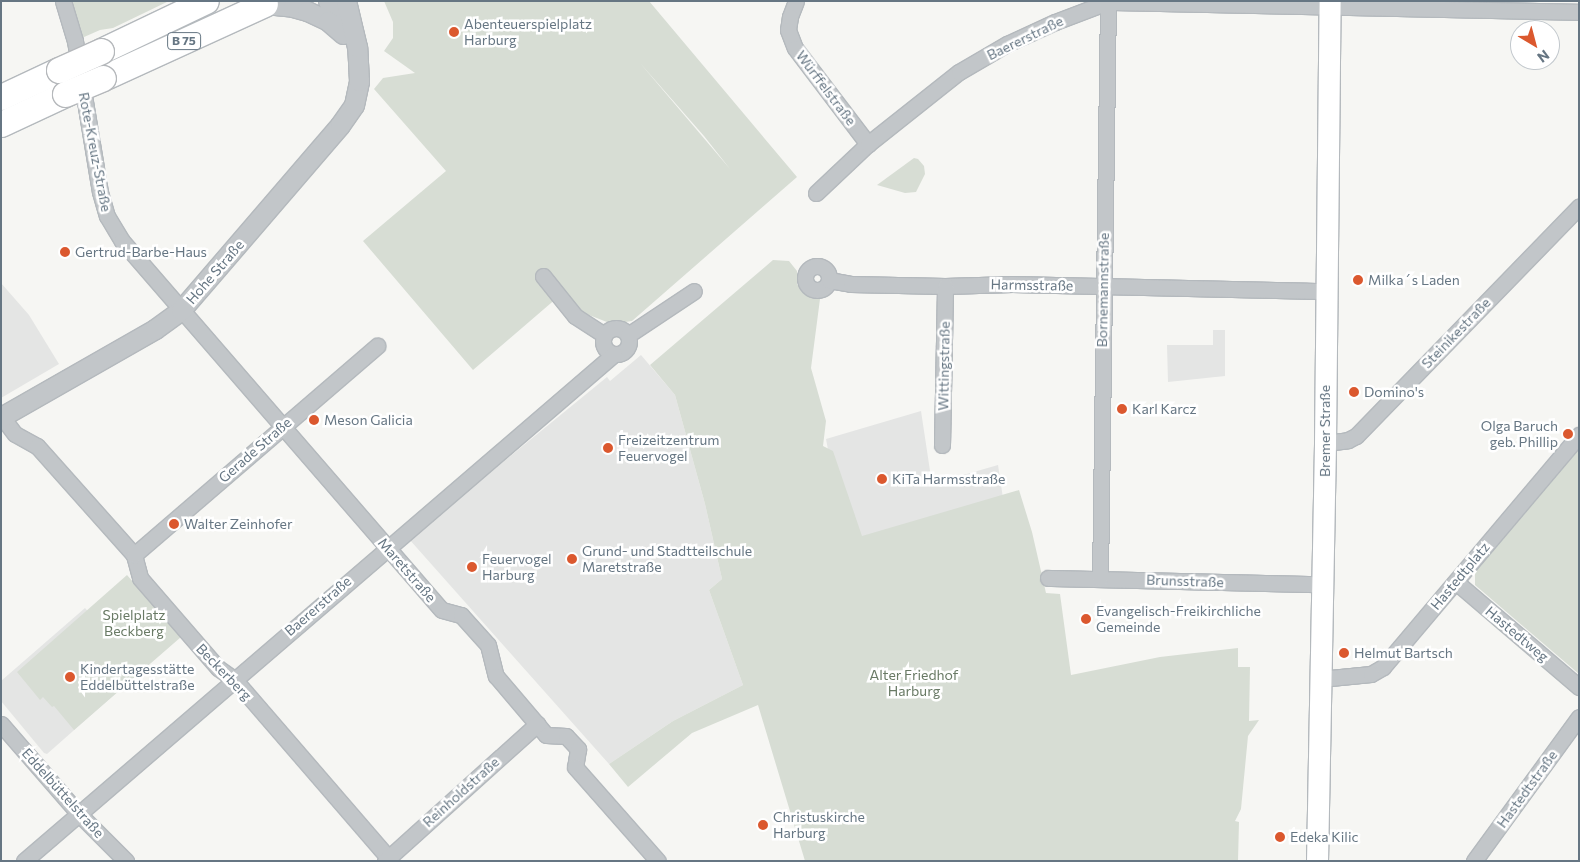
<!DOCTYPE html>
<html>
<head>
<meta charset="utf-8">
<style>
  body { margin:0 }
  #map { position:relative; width:1580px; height:862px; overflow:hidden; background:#f6f6f3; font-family:Commissioner,sans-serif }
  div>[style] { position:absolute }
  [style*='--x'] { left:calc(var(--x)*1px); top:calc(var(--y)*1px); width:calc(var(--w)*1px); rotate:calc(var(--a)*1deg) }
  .built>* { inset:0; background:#e4e5e4 }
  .green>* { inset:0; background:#d7ddd4 }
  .roads { filter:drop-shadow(1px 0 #b4b9bd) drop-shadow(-1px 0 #b4b9bd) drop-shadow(0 1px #b4b9bd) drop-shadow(0 -1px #b4b9bd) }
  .minor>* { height:15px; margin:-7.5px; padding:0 7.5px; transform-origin:7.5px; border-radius:7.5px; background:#c2c6c9 }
  .minor>.ring { margin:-7.5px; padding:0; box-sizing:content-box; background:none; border:15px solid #c2c6c9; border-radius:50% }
  .tertiary>* { height:19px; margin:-9.5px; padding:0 9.5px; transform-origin:9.5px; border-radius:9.5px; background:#c2c6c9 }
  .secondary>* { height:21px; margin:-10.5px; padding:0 10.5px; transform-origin:10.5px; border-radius:10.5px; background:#fff }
  .trunk>* { height:25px; margin:-12.5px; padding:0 12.5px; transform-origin:12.5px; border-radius:12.5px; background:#fff }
  .bridges { filter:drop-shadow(1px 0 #b5b8bb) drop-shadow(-1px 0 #b5b8bb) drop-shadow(0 1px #b5b8bb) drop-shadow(0 -1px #b5b8bb) }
  .trunk-bridge>* { height:25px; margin:-12.5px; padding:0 12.5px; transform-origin:12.5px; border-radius:12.5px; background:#fff }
  .dots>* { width:14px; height:14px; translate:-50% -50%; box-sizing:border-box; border:2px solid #fff; border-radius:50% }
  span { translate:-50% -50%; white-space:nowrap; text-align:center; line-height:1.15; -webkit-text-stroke:5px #fff; paint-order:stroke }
  .shield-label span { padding:1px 4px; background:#fff; border:1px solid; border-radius:4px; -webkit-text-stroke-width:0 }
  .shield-label { font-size:12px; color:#667683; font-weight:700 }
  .poi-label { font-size:14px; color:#667683 }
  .left { translate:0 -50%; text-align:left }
  .right { translate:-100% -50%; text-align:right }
  .street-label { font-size:14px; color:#667683 }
  .park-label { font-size:14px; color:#697a65 }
  .frame { position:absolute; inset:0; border:2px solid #667683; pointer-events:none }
  .north { position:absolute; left:1510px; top:20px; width:50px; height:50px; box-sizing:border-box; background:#fff; border:1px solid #c2c8cd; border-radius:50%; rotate:143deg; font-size:14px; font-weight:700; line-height:20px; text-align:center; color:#667683 }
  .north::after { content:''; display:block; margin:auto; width:18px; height:22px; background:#db582e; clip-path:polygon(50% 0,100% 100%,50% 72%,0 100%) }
</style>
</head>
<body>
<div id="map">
  <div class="built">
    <div style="clip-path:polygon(1px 283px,29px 315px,59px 364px,1px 398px)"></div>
    <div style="clip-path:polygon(1213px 330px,1225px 330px,1225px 376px,1168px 382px,1167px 345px,1213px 345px)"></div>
    <div style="clip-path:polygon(641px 355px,675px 395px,705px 504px,722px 579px,709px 590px,743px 685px,673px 721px,609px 764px,409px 539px,607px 377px,610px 381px)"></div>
    <div style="clip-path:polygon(921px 411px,932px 484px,998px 465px,1003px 498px,858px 541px,839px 510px,826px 439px)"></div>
    <div style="clip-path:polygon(85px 608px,140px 672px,47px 754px,44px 753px,1px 701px,1px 681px)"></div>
  </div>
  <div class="green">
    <div style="clip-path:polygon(62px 1px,169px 1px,113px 28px,100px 30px,75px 41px)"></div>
    <div style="clip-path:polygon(evenodd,384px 1px,649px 1px,797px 177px,632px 321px,612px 324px,584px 313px,565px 291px,473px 370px,363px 241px,446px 171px,374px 89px,383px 78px,415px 73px,384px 51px,393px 38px,393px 22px,384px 1px,640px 63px,704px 136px,730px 169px,640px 63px)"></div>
    <div style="clip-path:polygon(914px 158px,918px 159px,924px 166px,925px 174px,916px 192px,905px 193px,877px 185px)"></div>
    <div style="clip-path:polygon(773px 260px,789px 261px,797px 271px,797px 284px,801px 290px,813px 298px,820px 299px,811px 368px,826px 421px,823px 446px,833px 451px,862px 536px,1019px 490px,1032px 532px,1046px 593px,1060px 594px,1071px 675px,1160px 657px,1238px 648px,1238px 667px,1250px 667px,1249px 721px,1259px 720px,1248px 736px,1241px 809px,1235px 821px,1239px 822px,1238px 861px,805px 861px,758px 705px,692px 733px,628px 787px,609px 764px,673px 721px,743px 685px,709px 590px,722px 579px,705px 504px,675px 395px,650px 365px)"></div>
    <div style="clip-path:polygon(1579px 445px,1579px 674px,1475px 585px,1475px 566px)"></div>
    <div style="clip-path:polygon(127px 575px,181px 637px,74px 730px,54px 706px,52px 707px,43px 697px,40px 700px,17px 672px)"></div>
  </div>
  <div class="roads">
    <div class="minor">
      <div style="--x:63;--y:1;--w:42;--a:73.3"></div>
      <div style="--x:75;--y:41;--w:153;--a:80.6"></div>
      <div style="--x:100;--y:192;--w:25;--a:74"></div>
      <div style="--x:107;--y:216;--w:29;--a:59"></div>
      <div style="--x:122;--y:241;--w:488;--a:49.1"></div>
      <div style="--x:442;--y:610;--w:20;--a:15"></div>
      <div style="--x:461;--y:615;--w:40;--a:48"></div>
      <div style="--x:488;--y:645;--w:32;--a:76"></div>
      <div style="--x:496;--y:676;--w:77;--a:49.7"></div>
      <div style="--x:546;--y:735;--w:20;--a:3"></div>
      <div style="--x:566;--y:736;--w:18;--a:47"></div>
      <div style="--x:578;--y:749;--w:18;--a:99"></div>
      <div style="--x:575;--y:767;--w:125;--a:48.6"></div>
      <div style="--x:796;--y:1;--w:17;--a:111"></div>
      <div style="--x:790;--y:17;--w:13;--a:99"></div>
      <div style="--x:788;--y:30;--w:19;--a:69"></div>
      <div style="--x:795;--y:48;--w:121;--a:52.8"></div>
      <div style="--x:816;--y:193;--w:71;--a:-43.3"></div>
      <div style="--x:868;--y:144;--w:116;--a:-38.4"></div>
      <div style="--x:959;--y:72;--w:56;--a:-30.3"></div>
      <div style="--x:1007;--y:44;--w:53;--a:-24.6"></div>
      <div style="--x:1055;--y:22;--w:57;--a:-20.7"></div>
      <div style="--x:1108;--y:2;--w:471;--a:1.2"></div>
      <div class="ring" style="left:805px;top:266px;width:9px;height:9px"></div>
      <div style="--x:543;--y:276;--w:51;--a:51.3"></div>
      <div style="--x:575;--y:316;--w:35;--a:33"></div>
      <div style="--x:829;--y:280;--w:22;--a:10"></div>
      <div style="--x:851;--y:284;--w:94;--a:1.2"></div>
      <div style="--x:945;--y:286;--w:67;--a:-1.7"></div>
      <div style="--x:1012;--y:284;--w:314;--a:1.3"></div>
      <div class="ring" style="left:603px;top:328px;width:11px;height:11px"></div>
      <div style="--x:628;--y:335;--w:79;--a:-33.7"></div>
      <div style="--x:2;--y:417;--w:21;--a:53"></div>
      <div style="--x:15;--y:434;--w:25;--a:29"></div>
      <div style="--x:37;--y:446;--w:146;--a:48.3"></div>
      <div style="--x:134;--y:555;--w:24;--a:75"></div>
      <div style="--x:140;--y:578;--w:119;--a:49.1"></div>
      <div style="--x:218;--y:668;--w:19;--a:35"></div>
      <div style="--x:234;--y:679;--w:240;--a:49.2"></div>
      <div style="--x:1325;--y:443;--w:23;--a:-7"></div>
      <div style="--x:1348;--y:440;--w:9;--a:-27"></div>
      <div style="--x:1356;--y:436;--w:320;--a:-45.8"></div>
      <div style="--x:942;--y:445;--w:159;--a:-88.9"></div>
      <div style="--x:134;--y:555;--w:321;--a:-40.7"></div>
      <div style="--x:1048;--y:578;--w:274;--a:1.3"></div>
      <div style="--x:1100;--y:579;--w:578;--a:-89.21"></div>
      <div style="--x:1456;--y:582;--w:162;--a:40.5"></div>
      <div style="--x:1320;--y:679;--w:51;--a:-5.6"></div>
      <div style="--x:1371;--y:674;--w:14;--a:-30"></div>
      <div style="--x:1383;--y:667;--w:304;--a:-49.8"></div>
      <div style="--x:1;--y:724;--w:118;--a:49.1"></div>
      <div style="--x:78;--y:813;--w:68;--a:45"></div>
      <div style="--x:24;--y:861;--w:778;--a:-40.67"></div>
      <div style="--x:385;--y:861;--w:205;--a:-42"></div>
      <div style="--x:1474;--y:861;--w:178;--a:-53.9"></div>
    </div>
    <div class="tertiary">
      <div style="--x:328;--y:1;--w:31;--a:65"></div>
      <div style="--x:265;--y:4;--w:28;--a:6"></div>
      <div style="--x:293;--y:7;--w:15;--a:16"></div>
      <div style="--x:307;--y:11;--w:23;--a:25"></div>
      <div style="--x:328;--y:21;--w:20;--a:41"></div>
      <div style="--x:1;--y:417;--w:177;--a:-29.7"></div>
      <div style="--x:155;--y:329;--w:32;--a:-36"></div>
      <div style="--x:181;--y:310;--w:244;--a:-49.3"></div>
      <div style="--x:340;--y:125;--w:24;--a:-55"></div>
      <div style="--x:354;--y:105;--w:25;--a:-78"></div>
      <div style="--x:359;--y:81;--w:34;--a:-93"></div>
      <div style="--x:357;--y:47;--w:47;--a:-103.4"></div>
    </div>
    <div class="secondary">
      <div style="--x:1317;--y:861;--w:418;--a:-88.9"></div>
      <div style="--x:1325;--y:443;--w:442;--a:-89.4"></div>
    </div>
    <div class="trunk">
      <div style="--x:101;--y:51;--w:116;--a:-25.5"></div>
      <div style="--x:103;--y:78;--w:178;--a:-24.6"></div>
      <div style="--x:1;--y:97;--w:64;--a:-25"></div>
      <div style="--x:1;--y:124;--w:71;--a:-25.1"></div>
    </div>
  </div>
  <div class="bridges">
    <div class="trunk-bridge">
      <div style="--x:59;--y:70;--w:46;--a:-24.3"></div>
      <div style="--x:65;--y:94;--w:41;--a:-22.8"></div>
    </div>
  </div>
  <div class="dots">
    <div style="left:454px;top:32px;background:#db582e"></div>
    <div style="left:65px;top:252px;background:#db582e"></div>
    <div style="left:1358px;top:280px;background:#db582e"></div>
    <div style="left:1354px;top:392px;background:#db582e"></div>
    <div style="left:1122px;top:409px;background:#db582e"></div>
    <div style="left:314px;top:420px;background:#db582e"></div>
    <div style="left:1568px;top:434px;background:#db582e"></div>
    <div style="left:608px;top:448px;background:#db582e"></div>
    <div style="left:882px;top:479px;background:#db582e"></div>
    <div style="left:174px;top:524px;background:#db582e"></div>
    <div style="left:572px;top:559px;background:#db582e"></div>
    <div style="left:472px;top:567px;background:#db582e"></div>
    <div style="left:1086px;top:619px;background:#db582e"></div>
    <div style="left:1344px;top:653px;background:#db582e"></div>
    <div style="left:70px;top:677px;background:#db582e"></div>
    <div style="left:763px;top:825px;background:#db582e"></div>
    <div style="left:1280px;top:837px;background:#db582e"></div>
  </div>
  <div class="shield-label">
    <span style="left:184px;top:41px">B 75</span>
  </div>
  <div class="poi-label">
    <span class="left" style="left:464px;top:32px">Abenteuerspielplatz<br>Harburg</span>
    <span class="left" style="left:75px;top:252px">Gertrud-Barbe-Haus</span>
    <span class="left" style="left:1368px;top:280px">Milka´s Laden</span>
    <span class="left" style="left:1364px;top:392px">Domino's</span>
    <span class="left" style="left:1132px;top:409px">Karl Karcz</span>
    <span class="left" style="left:324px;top:420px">Meson Galicia</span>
    <span class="right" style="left:1558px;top:434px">Olga Baruch<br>geb. Phillip</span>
    <span class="left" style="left:618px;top:448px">Freizeitzentrum<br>Feuervogel</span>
    <span class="left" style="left:892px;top:479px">KiTa Harmsstraße</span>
    <span class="left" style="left:184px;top:524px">Walter Zeinhofer</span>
    <span class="left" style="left:582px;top:559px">Grund‐ und Stadtteilschule<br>Maretstraße</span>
    <span class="left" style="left:482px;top:567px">Feuervogel<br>Harburg</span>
    <span class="left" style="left:1096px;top:619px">Evangelisch-Freikirchliche<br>Gemeinde</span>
    <span class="left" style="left:1354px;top:653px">Helmut Bartsch</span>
    <span class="left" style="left:80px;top:677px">Kindertagesstätte<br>Eddelbüttelstraße</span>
    <span class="left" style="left:773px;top:825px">Christuskirche<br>Harburg</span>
    <span class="left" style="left:1290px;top:837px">Edeka Kilic</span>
  </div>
  <div class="street-label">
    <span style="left:1025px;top:38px;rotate:-26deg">Baererstraße</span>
    <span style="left:826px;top:88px;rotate:53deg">Würffelstraße</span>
    <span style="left:95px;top:152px;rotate:79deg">Rote-Kreuz-Straße</span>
    <span style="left:215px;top:272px;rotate:-49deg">Hohe Straße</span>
    <span style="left:1032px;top:285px;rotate:1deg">Harmsstraße</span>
    <span style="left:1103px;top:290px;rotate:-89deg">Bornemannstraße</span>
    <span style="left:1456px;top:333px;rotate:-46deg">Steinikestraße</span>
    <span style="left:944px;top:366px;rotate:-89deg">Wittingstraße</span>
    <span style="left:1325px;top:431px;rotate:-90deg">Bremer Straße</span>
    <span style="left:255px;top:450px;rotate:-41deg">Gerade Straße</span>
    <span style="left:407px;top:570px;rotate:49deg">Maretstraße</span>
    <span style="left:1460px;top:576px;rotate:-50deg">Hastedtplatz</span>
    <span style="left:1185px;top:581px;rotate:2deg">Brunsstraße</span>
    <span style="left:318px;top:606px;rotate:-41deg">Baererstraße</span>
    <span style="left:1517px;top:634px;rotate:40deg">Hastedtweg</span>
    <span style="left:224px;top:672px;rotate:46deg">Beckerberg</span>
    <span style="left:1527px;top:789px;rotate:-54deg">Hastedtstraße</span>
    <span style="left:461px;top:792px;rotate:-42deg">Reinholdstraße</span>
    <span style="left:63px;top:793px;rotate:48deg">Eddelbüttelstraße</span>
  </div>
  <div class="park-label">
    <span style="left:134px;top:623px">Spielplatz<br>Beckberg</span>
    <span style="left:914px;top:683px">Alter Friedhof<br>Harburg</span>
  </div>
  <div class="frame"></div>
  <div class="north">N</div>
</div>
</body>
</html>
